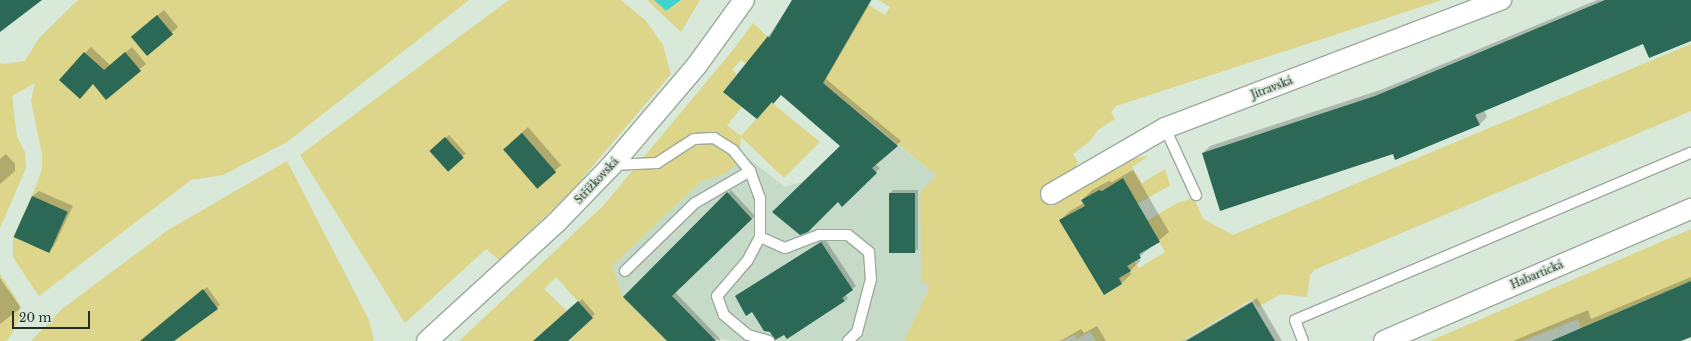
<!DOCTYPE html>
<html>
<head>
<meta charset="utf-8">
<style>
  body { margin:0 }
  #map { position:relative; width:1691px; height:341px; overflow:hidden; background:#d8e8d9; font-family:"Libre Baskerville",serif }
  div>[style] { position:absolute }
  [style*='--x'] { left:calc(var(--x)*1px); top:calc(var(--y)*1px); width:calc(var(--w)*1px); rotate:calc(var(--a)*1deg) }
  .built>* { inset:0; background:#c5dac7 }
  .green>* { inset:0; background:#ddd589 }
  .water>* { inset:0; background:#43d3ce }
  .shadow>* { inset:0; background:#0003; transform-origin:0 0 }
  .building>* { inset:0; background:#2b6855; transform-origin:0 0 }
  .roads { filter:drop-shadow(1px 0 #9caa9d) drop-shadow(-1px 0 #9caa9d) drop-shadow(0 1px #9caa9d) drop-shadow(0 -1px #9caa9d) }
  .service>* { height:10px; margin:-5px; padding:0 5px; transform-origin:5px; border-radius:5px; background:#fff }
  .minor>* { height:20px; margin:-10px; padding:0 10px; transform-origin:10px; border-radius:10px; background:#fff }
  span { translate:-50% -50%; white-space:nowrap; text-align:center; line-height:1.15; -webkit-text-stroke:4px #d8e8d9; paint-order:stroke }
  .street-label { font-size:10px; color:#272d28 }
  .scale { position:absolute; left:12px; top:311px; width:78px; height:18px; box-sizing:border-box; border:2px solid #272d28; border-top:0; padding-left:5px; font-size:12px; line-height:14px; white-space:nowrap; color:#272d28; -webkit-text-stroke:3px #d8e8d9; paint-order:stroke }
</style>
</head>
<body>
<div id="map">
  <div class="built">
    <div style="clip-path:polygon(867px 120px,936px 175px,930px 286px,904px 341px,732px 341px,712px 336px,712px 341px,667px 341px,623px 297px,612px 266px,700px 182px,726px 173px,740px 152px,785px 187px,802px 182px)"></div>
  </div>
  <div class="green">
    <div style="clip-path:polygon(78px 0,469px 0,287px 142px,223px 175px,191px 180px,39px 296px,13px 257px,13px 237px,32px 196px,42px 169px,42px 154px,31px 101px,35px 83px,12px 96px,17px 137px,25px 152px,26px 168px,0 228px,0 62px,3px 64px,25px 61px,39px 38px)"></div>
    <div style="clip-path:polygon(509px 0,621px 0,646px 21px,663px 45px,671px 74px,569px 194px,499px 260px,486px 249px,405px 323px,300px 155px)"></div>
    <div style="clip-path:polygon(647px 0,654px 0,666px 11px,681px 0,700px 0,681px 32px)"></div>
    <div style="clip-path:polygon(879px 0,1442px 0,1116px 106px,1111px 112px,1115px 119px,1098px 130px,1089px 142px,1073px 154px,1078px 162px,1073px 172px,1042px 189px,1052px 206px,1136px 158px,1149px 156px,1132px 167px,1142px 183px,1165px 169px,1170px 185px,1169px 187px,1167px 187px,1137px 204px,1099px 190px,1083px 199px,1082px 197px,1080px 198px,1085px 206px,1060px 220px,1104px 294px,1122px 284px,1119px 278px,1131px 271px,1127px 266px,1135px 262px,1139px 268px,1165px 252px,1147px 221px,1177px 203px,1194px 198px,1203px 219px,1233px 235px,1691px 44px,1691px 111px,1314px 270px,1310px 275px,1307px 297px,1281px 294px,1258px 307px,1253px 299px,1182px 341px,1096px 341px,1090px 331px,1077px 339px,1074px 335px,1062px 341px,904px 341px,930px 286px,922px 282px,920px 193px,936px 175px,803px 67px,839px 56px,855px 29px,833px 15px,864px 2px,885px 15px,890px 7px)"></div>
    <div style="clip-path:polygon(753px 23px,769px 38px,767px 38px,746px 64px,741px 60px,732px 70px,737px 74px,723px 92px,742px 107px,727px 125px,741px 136px,771px 102px,820px 142px,784px 178px,741px 137px,739px 161px,726px 173px,700px 182px,612px 266px,623px 297px,667px 341px,568px 341px,593px 318px,556px 277px,544px 289px,567px 311px,533px 341px,459px 341px,603px 206px,733px 50px)"></div>
    <div style="clip-path:polygon(287px 161px,369px 320px,374px 341px,31px 341px,62px 309px,168px 230px)"></div>
    <div style="clip-path:polygon(1691px 229px,1691px 281px,1581px 328px,1578px 319px,1523px 341px,1430px 341px)"></div>
    <div style="clip-path:polygon(0 274px,19px 303px,20px 317px,12px 334px,6px 341px,0 341px)"></div>
  </div>
  <div class="water">
    <div style="clip-path:polygon(654px 0,681px 0,666px 11px)"></div>
  </div>
  <div class="shadow">
    <div style="clip-path:polygon(793px 0,872px 0,826px 79px,901px 141px,875px 164px,880px 168px,842px 206px,841px 146px,781px 94px,768px 37px)"></div>
    <div style="clip-path:polygon(1597px 0,1691px 0,1691px 40px,1644px 43px,1484px 110px,1487px 117px,1480px 124px,1396px 159px,1394px 153px,1203px 153px,1210px 146px,1383px 89px)"></div>
    <div style="clip-path:polygon(164px 10px,178px 27px,147px 55px,138px 31px)"></div>
    <div style="clip-path:polygon(91px 47px,110px 65px,132px 47px,146px 64px,106px 98px,85px 53px)"></div>
    <div style="clip-path:polygon(528px 127px,561px 165px,538px 187px,510px 143px)"></div>
    <div style="left:449px;top:135px;width:25px;height:24px;rotate:48deg"></div>
    <div style="clip-path:polygon(6px 154px,15px 164px,15px 171px,0 184px,0 159px)"></div>
    <div style="clip-path:polygon(1133px 170px,1169px 232px,1138px 258px,1140px 261px,1130px 271px,1131px 274px,1122px 283px,1060px 220px,1070px 211px,1084px 203px,1082px 200px,1092px 190px,1109px 181px,1112px 182px)"></div>
    <div style="clip-path:polygon(731px 190px,755px 216px,675px 292px,721px 340px,668px 341px,625px 297px)"></div>
    <div style="clip-path:polygon(893px 190px,918px 190px,918px 249px,915px 252px,890px 193px)"></div>
    <div style="clip-path:polygon(39px 191px,73px 206px,54px 246px,48px 252px,14px 237px,33px 196px)"></div>
    <div style="clip-path:polygon(825px 239px,856px 286px,845px 295px,848px 298px,845px 301px,753px 310px,736px 296px)"></div>
    <div style="clip-path:polygon(1691px 277px,1691px 336px,1679px 341px,1513px 341px,1588px 310px,1591px 319px)"></div>
    <div style="clip-path:polygon(0 278px,21px 308px,0 324px)"></div>
    <div style="clip-path:polygon(207px 287px,220px 305px,172px 341px,162px 341px,156px 328px)"></div>
    <div style="clip-path:polygon(1257px 298px,1282px 341px,1181px 341px,1187px 339px)"></div>
    <div style="clip-path:polygon(582px 299px,595px 314px,566px 341px,534px 341px)"></div>
    <div style="clip-path:polygon(1097px 326px,1106px 341px,1060px 341px,1081px 329px,1084px 333px)"></div>
  </div>
  <div class="building">
    <div style="clip-path:polygon(0 0,42px 0,0 32px)"></div>
    <div style="clip-path:polygon(792px 0,871px 0,823px 83px,898px 146px,872px 168px,877px 173px,842px 207px,838px 202px,808px 232px,800px 235px,772px 212px,840px 146px,781px 95px,773px 104px,772px 102px,757px 119px,723px 92px,768px 36px,769px 38px)"></div>
    <div style="clip-path:polygon(1605px 0,1691px 0,1691px 41px,1649px 58px,1643px 44px,1475px 115px,1480px 125px,1395px 160px,1393px 154px,1220px 211px,1202px 153px,1375px 96px)"></div>
    <div style="left:157px;top:15px;width:25px;height:34px;rotate:50deg"></div>
    <div style="clip-path:polygon(84px 52px,104px 70px,125px 52px,141px 71px,106px 100px,93px 84px,80px 99px,59px 80px)"></div>
    <div style="left:522px;top:133px;width:52px;height:25px;rotate:49deg"></div>
    <div style="left:445px;top:137px;width:28px;height:21px;rotate:48deg"></div>
    <div style="clip-path:polygon(1123px 178px,1160px 242px,1139px 254px,1141px 258px,1127px 266px,1131px 271px,1119px 278px,1122px 284px,1104px 295px,1059px 220px,1085px 206px,1081px 200px,1099px 190px,1102px 191px)"></div>
    <div style="clip-path:polygon(727px 192px,752px 219px,672px 296px,716px 341px,667px 341px,623px 297px)"></div>
    <div style="left:889px;top:193px;width:26px;height:60px"></div>
    <div style="left:32px;top:196px;width:39px;height:45px;rotate:24deg"></div>
    <div style="clip-path:polygon(821px 242px,853px 290px,842px 298px,845px 301px,787px 339px,784px 335px,775px 340px,770px 332px,764px 331px,752px 312px,746px 316px,735px 296px)"></div>
    <div style="clip-path:polygon(1691px 281px,1691px 337px,1681px 341px,1551px 341px)"></div>
    <div style="clip-path:polygon(203px 289px,218px 309px,174px 341px,140px 341px)"></div>
    <div style="clip-path:polygon(578px 301px,593px 318px,568px 341px,533px 341px)"></div>
    <div style="clip-path:polygon(1252px 302px,1275px 341px,1186px 341px)"></div>
  </div>
  <div class="roads">
    <div class="service">
      <div style="--x:1165;--y:128;--w:74;--a:65.2"></div>
      <div style="--x:612;--y:165;--w:45;--a:-2.5"></div>
      <div style="--x:657;--y:163;--w:44;--a:-33"></div>
      <div style="--x:694;--y:139;--w:20;--a:-3"></div>
      <div style="--x:714;--y:138;--w:22;--a:32"></div>
      <div style="--x:733;--y:150;--w:27;--a:51"></div>
      <div style="--x:750;--y:171;--w:29;--a:70"></div>
      <div style="--x:760;--y:198;--w:39;--a:90"></div>
      <div style="--x:760;--y:237;--w:27;--a:118"></div>
      <div style="--x:747;--y:261;--w:46;--a:130.6"></div>
      <div style="--x:717;--y:296;--w:20;--a:70"></div>
      <div style="--x:724;--y:315;--w:31;--a:40"></div>
      <div style="--x:748;--y:335;--w:22;--a:16"></div>
      <div style="--x:760;--y:237;--w:27;--a:24"></div>
      <div style="--x:785;--y:248;--w:36;--a:-21"></div>
      <div style="--x:819;--y:235;--w:29;--a:0"></div>
      <div style="--x:848;--y:235;--w:27;--a:39"></div>
      <div style="--x:869;--y:252;--w:27;--a:86"></div>
      <div style="--x:871;--y:279;--w:55;--a:104.8"></div>
      <div style="--x:857;--y:332;--w:13;--a:135"></div>
      <div style="--x:625;--y:271;--w:98;--a:-44.2"></div>
      <div style="--x:695;--y:203;--w:64;--a:-30.2"></div>
      <div style="--x:1303;--y:341;--w:22;--a:-111"></div>
      <div style="--x:1295;--y:320;--w:430;--a:-22.9"></div>
    </div>
    <div class="minor">
      <div style="--x:1051;--y:194;--w:132;--a:-30.1"></div>
      <div style="--x:1165;--y:128;--w:360;--a:-20.9"></div>
      <div style="--x:427;--y:341;--w:175;--a:-42.5"></div>
      <div style="--x:556;--y:223;--w:81;--a:-46"></div>
      <div style="--x:612;--y:165;--w:131;--a:-49.6"></div>
      <div style="--x:697;--y:65;--w:80;--a:-54.1"></div>
      <div style="--x:1384;--y:341;--w:334;--a:-23.3"></div>
    </div>
  </div>
  <div class="street-label">
    <span style="left:1272px;top:88px;rotate:-21deg">Jitravská</span>
    <span style="left:597px;top:181px;rotate:-47deg">Střížkovská</span>
    <span style="left:1537px;top:275px;rotate:-23deg">Habartická</span>
  </div>
  <div class="scale">20 m</div>
</div>
</body>
</html>
